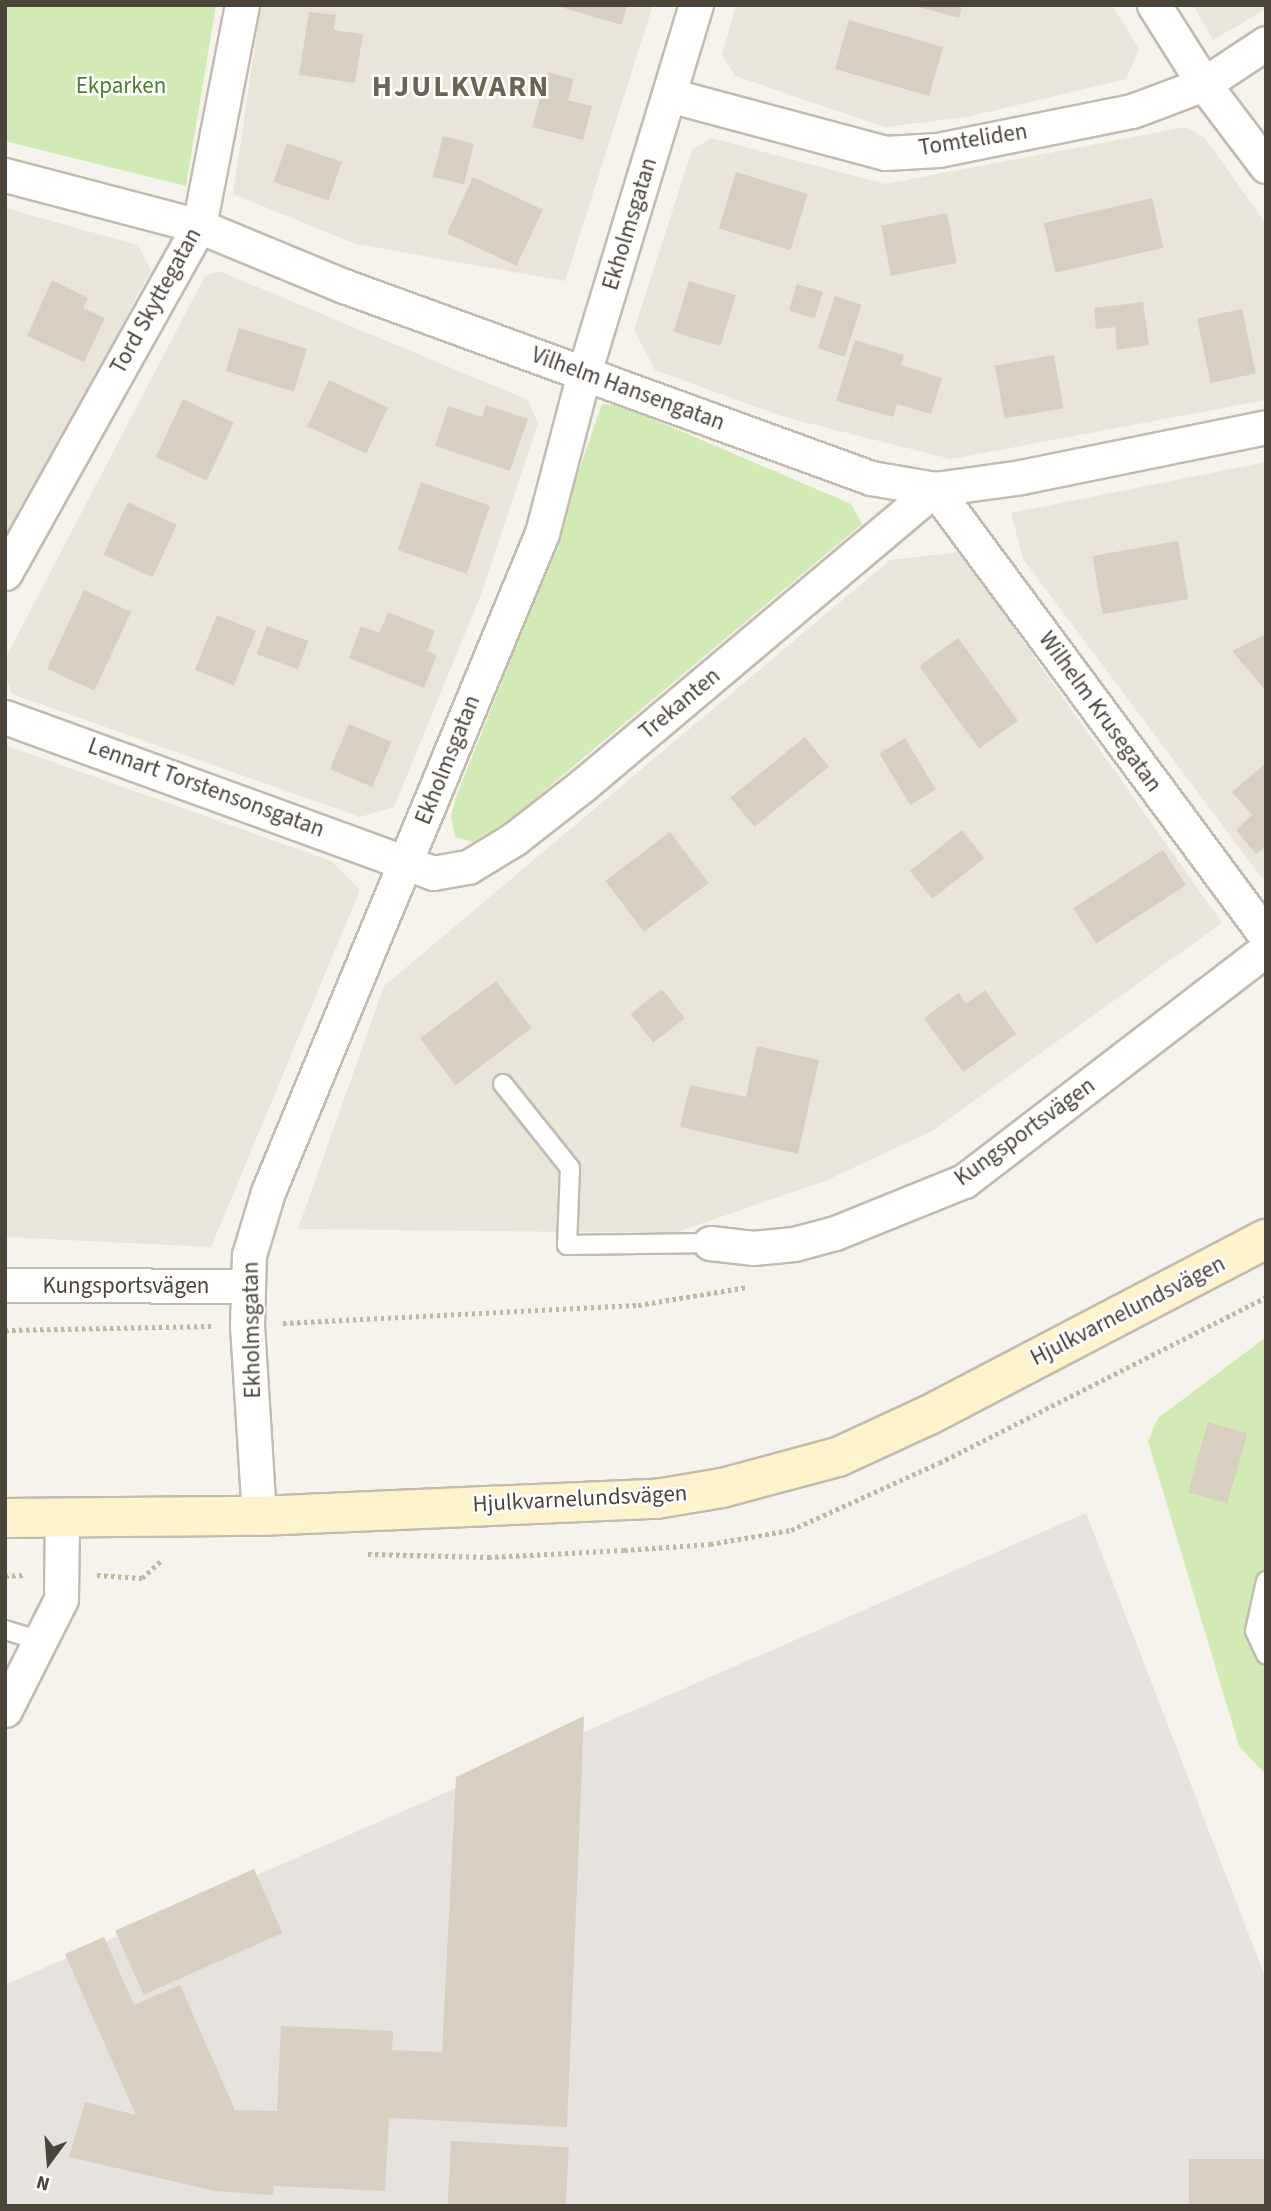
<!DOCTYPE html>
<html>
<head>
<meta charset="utf-8">
<style>
  body { margin:0 }
  #map { position:relative; width:1271px; height:2211px; overflow:hidden; background:#f6f3ec; font-family:"Source Sans 3",sans-serif }
  div>[style] { position:absolute }
  [style*='--x'] { left:calc(var(--x)*1px); top:calc(var(--y)*1px); width:calc(var(--w)*1px); rotate:calc(var(--a)*1deg) }
  .residential>* { inset:0; background:#eae5da }
  .industrial>* { inset:0; background:#e6e2dd }
  .green>* { inset:0; background:#d2eab5 }
  .building>* { inset:0; background:#d8cfc1; transform-origin:0 0 }
  .path>* { height:4.5px; margin-top:-2.25px; transform-origin:0; background:repeating-linear-gradient(90deg,#c4b79f 0 3.5px,transparent 0 7px) }
  .roads { filter:drop-shadow(2px 0 #c2bbae) drop-shadow(-2px 0 #c2bbae) drop-shadow(0 2px #c2bbae) drop-shadow(0 -2px #c2bbae) }
  .lane>* { height:18px; margin:-9px; padding:0 9px; transform-origin:9px; border-radius:9px; background:#fff }
  .street>* { height:33px; margin:-16.5px; padding:0 16.5px; transform-origin:16.5px; border-radius:16.5px; background:#fff }
  .secondary>* { height:38px; margin:-19px; padding:0 19px; transform-origin:19px; border-radius:19px; background:#fff3cd }
  span { translate:-50% -50%; white-space:nowrap; text-align:center; line-height:1.15; -webkit-text-stroke:5px #fff; paint-order:stroke }
  .park-label { font-size:23px; color:#4a7f2a }
  .street-label { font-size:23px; color:#4b4439 }
  .district-label { font-size:30px; color:#6e6250; font-weight:700; letter-spacing:2px }
  .frame { position:absolute; inset:0; border:7px solid #4b4439; pointer-events:none }
  .north { position:absolute; left:14px; top:2127px; width:70px; height:70px; -webkit-text-stroke:5px #fff; paint-order:stroke; rotate:196deg; font-size:19px; font-weight:700; line-height:28px; text-align:center; color:#4b4439 }
  .north::after { content:''; display:block; margin:auto; width:24px; height:32px; background:#4b4439; clip-path:polygon(50% 0,100% 100%,50% 72%,0 100%) }
</style>
</head>
<body>
<div id="map">
  <div class="residential">
    <div style="clip-path:polygon(261px 5px,653px 5px,565px 281px,356px 244px,233px 194px)"></div>
    <div style="clip-path:polygon(736px 5px,1112px 5px,1139px 49px,1126px 79px,967px 117px,885px 127px,735px 76px,722px 55px)"></div>
    <div style="clip-path:polygon(1193px 5px,1266px 5px,1266px 9px,1213px 40px)"></div>
    <div style="clip-path:polygon(1186px 127px,1205px 138px,1266px 224px,1266px 400px,951px 459px,784px 417px,655px 370px,634px 330px,692px 150px,711px 138px,885px 184px)"></div>
    <div style="clip-path:polygon(5px 208px,138px 245px,151px 270px,5px 546px)"></div>
    <div style="clip-path:polygon(219px 271px,528px 400px,538px 424px,482px 592px,394px 807px,360px 817px,12px 694px,5px 675px,5px 659px,205px 276px)"></div>
    <div style="clip-path:polygon(1266px 462px,1266px 875px,1262px 878px,1023px 559px,1011px 513px)"></div>
    <div style="clip-path:polygon(960px 552px,1222px 923px,932px 1131px,825px 1181px,674px 1233px,298px 1229px,384px 986px,890px 560px)"></div>
    <div style="clip-path:polygon(5px 745px,331px 861px,360px 890px,211px 1247px,5px 1237px)"></div>
  </div>
  <div class="industrial">
    <div style="clip-path:polygon(1086px 1513px,1266px 1979px,1266px 2206px,5px 2206px,5px 1985px)"></div>
  </div>
  <div class="green">
    <div style="clip-path:polygon(5px 5px,216px 5px,186px 186px,5px 141px)"></div>
    <div style="clip-path:polygon(602px 404px,620px 405px,851px 504px,862px 524px,513px 817px,473px 842px,455px 837px,451px 816px,456px 797px,524px 627px)"></div>
    <div style="clip-path:polygon(1266px 1337px,1266px 1775px,1239px 1746px,1148px 1441px,1158px 1418px)"></div>
  </div>
  <div class="building">
    <div style="clip-path:polygon(554px 5px,627px 5px,622px 25px)"></div>
    <div style="clip-path:polygon(912px 5px,962px 5px,959px 18px)"></div>
    <div style="clip-path:polygon(309px 12px,336px 15px,334px 30px,363px 34px,355px 83px,299px 75px)"></div>
    <div style="left:849px;top:20px;width:98px;height:51px;rotate:16deg"></div>
    <div style="clip-path:polygon(547px 72px,574px 79px,568px 100px,592px 106px,583px 140px,532px 127px)"></div>
    <div style="left:443px;top:136px;width:32px;height:42px;rotate:14deg"></div>
    <div style="left:287px;top:143px;width:58px;height:41px;rotate:19deg"></div>
    <div style="left:736px;top:172px;width:75px;height:59px;rotate:17deg"></div>
    <div style="left:473px;top:177px;width:77px;height:62px;rotate:25deg"></div>
    <div style="left:1152px;top:198px;width:51px;height:111px;rotate:77deg"></div>
    <div style="left:947px;top:213px;width:51px;height:67px;rotate:79deg"></div>
    <div style="clip-path:polygon(52px 280px,88px 298px,83px 308px,105px 318px,84px 362px,27px 336px)"></div>
    <div style="left:689px;top:281px;width:49px;height:53px;rotate:17deg"></div>
    <div style="left:797px;top:284px;width:27px;height:28px;rotate:17deg"></div>
    <div style="left:835px;top:296px;width:28px;height:55px;rotate:18deg"></div>
    <div style="clip-path:polygon(1143px 302px,1149px 345px,1117px 350px,1115px 327px,1096px 329px,1094px 308px)"></div>
    <div style="left:1242px;top:309px;width:66px;height:46px;rotate:78deg"></div>
    <div style="left:239px;top:328px;width:71px;height:45px;rotate:17deg"></div>
    <div style="clip-path:polygon(855px 340px,904px 355px,901px 365px,942px 378px,931px 414px,897px 404px,893px 417px,836px 401px)"></div>
    <div style="left:1054px;top:355px;width:54px;height:60px;rotate:80deg"></div>
    <div style="left:329px;top:380px;width:65px;height:51px;rotate:25deg"></div>
    <div style="left:183px;top:399px;width:56px;height:64px;rotate:25deg"></div>
    <div style="clip-path:polygon(486px 405px,528px 419px,510px 471px,435px 446px,448px 406px,482px 417px)"></div>
    <div style="left:421px;top:482px;width:73px;height:72px;rotate:19deg"></div>
    <div style="left:128px;top:502px;width:54px;height:58px;rotate:25deg"></div>
    <div style="left:1178px;top:541px;width:59px;height:87px;rotate:80deg"></div>
    <div style="left:84px;top:590px;width:52px;height:87px;rotate:25deg"></div>
    <div style="clip-path:polygon(388px 612px,435px 631px,427px 651px,437px 655px,424px 688px,349px 658px,361px 626px,379px 633px)"></div>
    <div style="left:217px;top:615px;width:42px;height:59px;rotate:22deg"></div>
    <div style="left:267px;top:626px;width:44px;height:30px;rotate:20deg"></div>
    <div style="clip-path:polygon(1266px 634px,1266px 691px,1232px 651px)"></div>
    <div style="left:958px;top:638px;width:102px;height:48px;rotate:54deg"></div>
    <div style="left:349px;top:724px;width:46px;height:49px;rotate:23deg"></div>
    <div style="left:805px;top:737px;width:38px;height:96px;rotate:51deg"></div>
    <div style="left:905px;top:738px;width:60px;height:30px;rotate:59deg"></div>
    <div style="clip-path:polygon(1266px 763px,1266px 846px,1256px 854px,1236px 830px,1252px 815px,1232px 792px)"></div>
    <div style="left:962px;top:830px;width:36px;height:66px;rotate:52deg"></div>
    <div style="left:670px;top:832px;width:64px;height:81px;rotate:53deg"></div>
    <div style="left:1163px;top:850px;width:42px;height:107px;rotate:57deg"></div>
    <div style="left:496px;top:981px;width:59px;height:95px;rotate:53deg"></div>
    <div style="left:662px;top:989px;width:37px;height:40px;rotate:52deg"></div>
    <div style="clip-path:polygon(985px 990px,1016px 1034px,963px 1072px,924px 1018px,959px 993px,966px 1004px)"></div>
    <div style="clip-path:polygon(757px 1046px,819px 1060px,798px 1154px,680px 1127px,690px 1085px,746px 1097px)"></div>
    <div style="left:1208px;top:1422px;width:41px;height:73px;rotate:16deg"></div>
    <div style="clip-path:polygon(584px 1716px,567px 2127px,389px 2118px,385px 2191px,274px 2186px,273px 2195px,215px 2191px,69px 2157px,85px 2102px,136px 2115px,65px 1954px,104px 1937px,134px 2005px,180px 1985px,235px 2110px,277px 2111px,281px 2026px,393px 2031px,392px 2050px,442px 2052px,456px 1777px)"></div>
    <div style="left:254px;top:1869px;width:70px;height:152px;rotate:66deg"></div>
    <div style="left:451px;top:2141px;width:118px;height:65px;rotate:3deg"></div>
    <div style="left:1266px;top:2159px;width:47px;height:77px;rotate:90deg"></div>
  </div>
  <div class="path">
    <div style="--x:283;--y:1323;--w:355;--a:-2.9"></div>
    <div style="--x:638;--y:1305;--w:111;--a:-9.3"></div>
    <div style="--x:5;--y:1330;--w:206;--a:-1.1"></div>
    <div style="--x:368;--y:1554;--w:120;--a:1.4"></div>
    <div style="--x:488;--y:1557;--w:136;--a:-2.9"></div>
    <div style="--x:624;--y:1550;--w:86;--a:-4"></div>
    <div style="--x:710;--y:1544;--w:82;--a:-9.8"></div>
    <div style="--x:791;--y:1530;--w:162;--a:-24.4"></div>
    <div style="--x:939;--y:1463;--w:367;--a:-26.9"></div>
    <div style="--x:97;--y:1575;--w:45;--a:3.8"></div>
    <div style="--x:142;--y:1578;--w:28;--a:-42"></div>
    <div style="--x:5;--y:1576;--w:20;--a:-3"></div>
  </div>
  <div class="roads">
    <div class="lane">
      <div style="--x:503;--y:1084;--w:107;--a:51.4"></div>
      <div style="--x:570;--y:1168;--w:77;--a:92.2"></div>
      <div style="--x:567;--y:1245;--w:143;--a:-0.8"></div>
      <div style="--x:1266;--y:1581;--w:51;--a:102.4"></div>
      <div style="--x:1255;--y:1631;--w:26;--a:65"></div>
      <div style="--x:5;--y:1630;--w:39;--a:17"></div>
    </div>
    <div class="street">
      <div style="--x:1154;--y:5;--w:93;--a:57.7"></div>
      <div style="--x:1204;--y:84;--w:103;--a:52.9"></div>
      <div style="--x:669;--y:95;--w:224;--a:15"></div>
      <div style="--x:885;--y:153;--w:53;--a:-3.2"></div>
      <div style="--x:938;--y:150;--w:198;--a:-11.4"></div>
      <div style="--x:1132;--y:111;--w:77;--a:-20.6"></div>
      <div style="--x:1204;--y:84;--w:74;--a:-33.5"></div>
      <div style="--x:5;--y:175;--w:201;--a:14.7"></div>
      <div style="--x:199;--y:226;--w:157;--a:22.5"></div>
      <div style="--x:344;--y:286;--w:561;--a:20.02"></div>
      <div style="--x:871;--y:478;--w:65;--a:9.8"></div>
      <div style="--x:935;--y:489;--w:87;--a:-7.9"></div>
      <div style="--x:1021;--y:477;--w:250;--a:-11.5"></div>
      <div style="--x:5;--y:573;--w:398;--a:-60.8"></div>
      <div style="--x:199;--y:226;--w:225;--a:-79"></div>
      <div style="--x:5;--y:717;--w:456;--a:20"></div>
      <div style="--x:433;--y:873;--w:36;--a:-10"></div>
      <div style="--x:468;--y:867;--w:54;--a:-31.3"></div>
      <div style="--x:514;--y:839;--w:88;--a:-38"></div>
      <div style="--x:583;--y:785;--w:460;--a:-40.1"></div>
      <div style="--x:935;--y:489;--w:556;--a:53.48"></div>
      <div style="--x:710;--y:1243;--w:43;--a:6.6"></div>
      <div style="--x:753;--y:1248;--w:41;--a:-5.6"></div>
      <div style="--x:794;--y:1244;--w:42;--a:-15"></div>
      <div style="--x:835;--y:1233;--w:139;--a:-22"></div>
      <div style="--x:964;--y:1181;--w:381;--a:-37.5"></div>
      <div style="--x:5;--y:1285;--w:242;--a:0.2"></div>
      <div style="--x:259;--y:1516;--w:191;--a:-93.6"></div>
      <div style="--x:247;--y:1325;--w:70;--a:-88.4"></div>
      <div style="--x:249;--y:1255;--w:66;--a:-73.2"></div>
      <div style="--x:268;--y:1192;--w:714;--a:-67.42"></div>
      <div style="--x:542;--y:533;--w:165;--a:-75.3"></div>
      <div style="--x:584;--y:373;--w:385;--a:-73.1"></div>
      <div style="--x:5;--y:1710;--w:124;--a:-63.2"></div>
      <div style="--x:61;--y:1599;--w:78;--a:-89.3"></div>
    </div>
    <div class="secondary">
      <div style="--x:5;--y:1518;--w:254;--a:-0.5"></div>
      <div style="--x:259;--y:1516;--w:397;--a:-2.5"></div>
      <div style="--x:656;--y:1499;--w:67;--a:-9.5"></div>
      <div style="--x:722;--y:1488;--w:120;--a:-15"></div>
      <div style="--x:838;--y:1457;--w:100;--a:-24.8"></div>
      <div style="--x:929;--y:1415;--w:380;--a:-27.6"></div>
    </div>
  </div>
  <div class="park-label">
    <span style="left:121px;top:86px">Ekparken</span>
  </div>
  <div class="street-label">
    <span style="left:973px;top:140px;rotate:-9deg">Tomteliden</span>
    <span style="left:630px;top:224px;rotate:-73deg">Ekholmsgatan</span>
    <span style="left:156px;top:301px;rotate:-61deg">Tord Skyttegatan</span>
    <span style="left:628px;top:389px;rotate:20deg">Vilhelm Hansengatan</span>
    <span style="left:680px;top:704px;rotate:-40deg">Trekanten</span>
    <span style="left:1100px;top:712px;rotate:54deg">Wilhelm Krusegatan</span>
    <span style="left:448px;top:760px;rotate:-68deg">Ekholmsgatan</span>
    <span style="left:206px;top:788px;rotate:20deg">Lennart Torstensonsgatan</span>
    <span style="left:1025px;top:1132px;rotate:-36deg">Kungsportsvägen</span>
    <span style="left:126px;top:1286px">Kungsportsvägen</span>
    <span style="left:1128px;top:1311px;rotate:-27deg">Hjulkvarnelundsvägen</span>
    <span style="left:252px;top:1330px;rotate:-91deg">Ekholmsgatan</span>
    <span style="left:580px;top:1499px;rotate:-3deg">Hjulkvarnelundsvägen</span>
  </div>
  <div class="district-label">
    <span style="left:461px;top:87px">HJULKVARN</span>
  </div>
  <div class="frame"></div>
  <div class="north">N</div>
</div>
</body>
</html>
